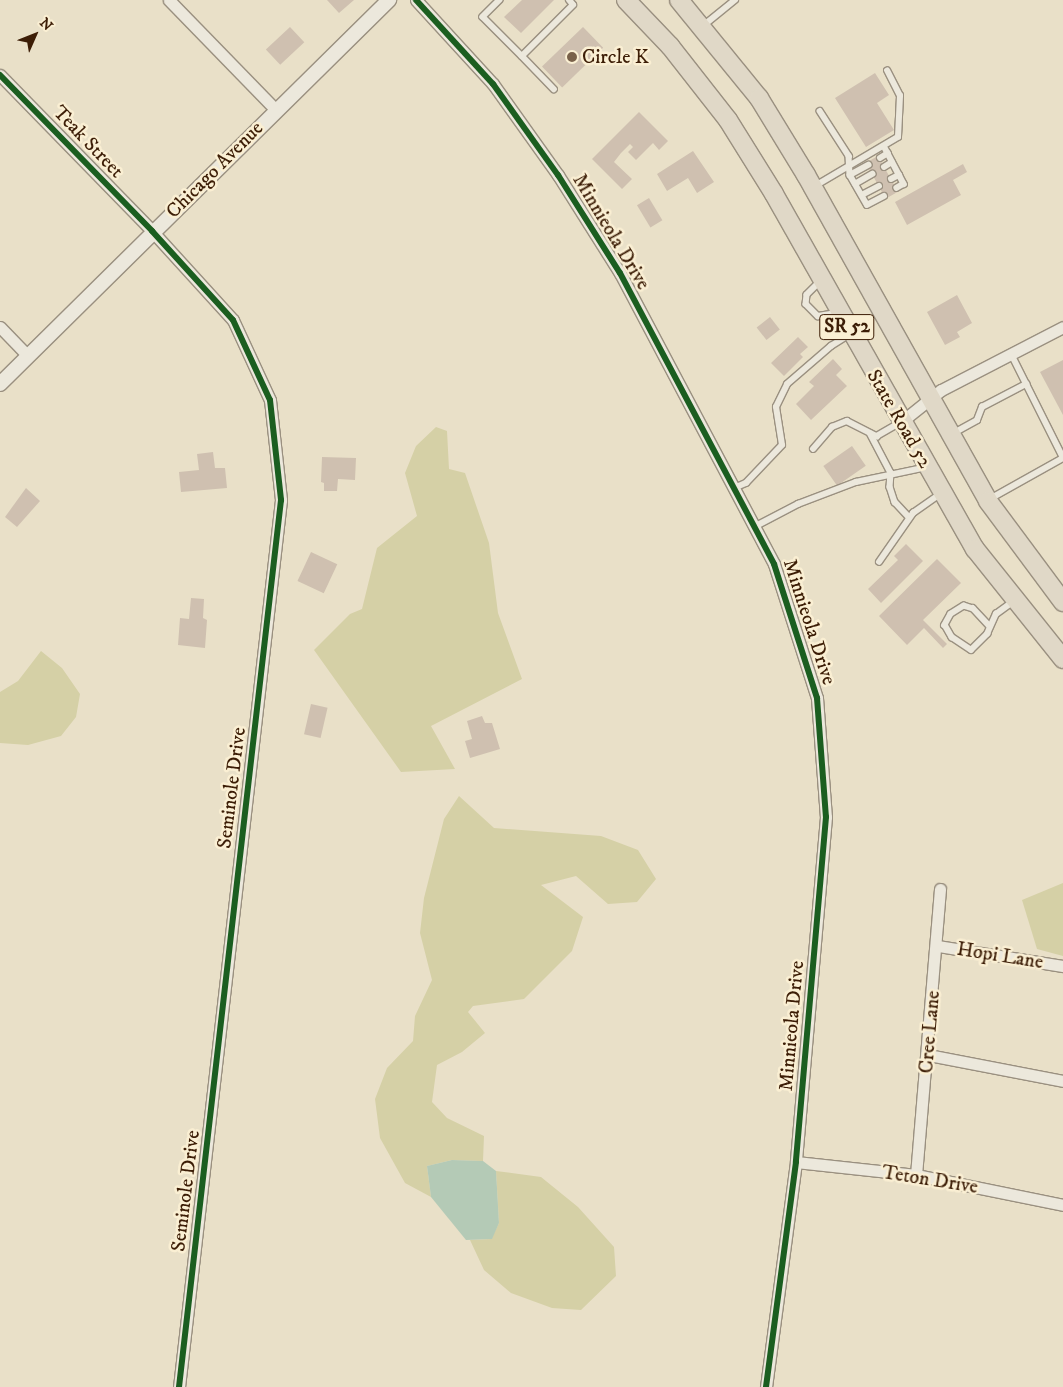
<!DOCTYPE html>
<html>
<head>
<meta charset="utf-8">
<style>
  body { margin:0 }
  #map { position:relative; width:1063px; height:1387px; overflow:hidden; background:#e9e0c8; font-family:"IM FELL DW Pica",serif }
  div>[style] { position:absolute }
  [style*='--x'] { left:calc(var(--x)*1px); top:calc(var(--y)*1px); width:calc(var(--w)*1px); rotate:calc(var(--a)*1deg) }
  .green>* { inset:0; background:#d5d0a6 }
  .water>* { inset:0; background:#b4cab6 }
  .building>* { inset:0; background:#cfc0b0; transform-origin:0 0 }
  .roads { filter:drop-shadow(1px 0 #9a9080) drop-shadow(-1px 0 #9a9080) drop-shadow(0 1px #9a9080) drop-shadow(0 -1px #9a9080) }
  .service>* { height:5.5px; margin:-2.75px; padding:0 2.75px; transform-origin:2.75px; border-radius:2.75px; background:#ece8dc }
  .minor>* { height:11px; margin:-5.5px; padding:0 5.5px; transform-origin:5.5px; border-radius:5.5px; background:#ece8dc }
  .tertiary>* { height:14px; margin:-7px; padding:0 7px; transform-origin:7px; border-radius:7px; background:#ece8dc }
  .primary>* { height:18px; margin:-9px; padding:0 9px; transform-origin:9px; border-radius:9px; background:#e0d8c7 }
  .cycleway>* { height:6px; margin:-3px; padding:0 3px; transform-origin:3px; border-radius:3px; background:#1b5e20 }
  .dots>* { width:14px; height:14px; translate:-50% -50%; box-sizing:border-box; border:2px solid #faefd3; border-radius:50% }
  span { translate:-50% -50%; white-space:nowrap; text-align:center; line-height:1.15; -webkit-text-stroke:5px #faefd3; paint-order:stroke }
  .shield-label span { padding:1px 4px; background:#faefd3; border:1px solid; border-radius:4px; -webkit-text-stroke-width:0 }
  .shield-label { font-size:19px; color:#3c1d06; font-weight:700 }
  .poi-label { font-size:20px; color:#3c1d06 }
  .left { translate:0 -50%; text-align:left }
  .street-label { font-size:20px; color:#3c1d06 }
  .north { position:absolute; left:10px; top:10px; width:50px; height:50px; -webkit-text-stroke:4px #faefd3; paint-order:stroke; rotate:46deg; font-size:14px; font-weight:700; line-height:20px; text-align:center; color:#3c1d06 }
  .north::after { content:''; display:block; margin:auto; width:18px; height:22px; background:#3c1d06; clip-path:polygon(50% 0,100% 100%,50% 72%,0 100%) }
</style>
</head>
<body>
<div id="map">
  <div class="green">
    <div style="clip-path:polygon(436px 427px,447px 431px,449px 469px,465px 473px,489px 543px,498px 613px,522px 679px,431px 726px,455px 769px,401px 772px,314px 650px,350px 614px,362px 609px,377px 548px,417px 516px,405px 473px,416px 446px)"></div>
    <div style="clip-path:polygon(41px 651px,62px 668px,80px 694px,76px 717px,61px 736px,28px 745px,0 743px,0 692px,18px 681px)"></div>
    <div style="clip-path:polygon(459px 796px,494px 828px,601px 836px,638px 850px,656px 879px,637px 902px,608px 904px,576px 876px,541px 885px,583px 917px,572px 951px,524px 999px,473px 1006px,468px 1012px,485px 1033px,462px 1052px,437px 1065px,432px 1102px,447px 1118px,484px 1136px,483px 1161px,452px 1160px,427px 1166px,431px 1197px,405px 1183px,380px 1138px,375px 1099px,387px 1068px,413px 1041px,415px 1016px,432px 980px,420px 933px,424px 898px,444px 819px)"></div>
    <div style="clip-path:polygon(1063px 883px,1063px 956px,1037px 949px,1022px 900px)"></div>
    <div style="clip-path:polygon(496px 1171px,541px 1177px,578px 1207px,614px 1247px,616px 1276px,581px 1310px,552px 1308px,511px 1293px,484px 1270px,470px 1240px,491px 1239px,499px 1223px)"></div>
  </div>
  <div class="water">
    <div style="clip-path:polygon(452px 1160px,483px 1161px,496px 1171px,499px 1223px,492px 1239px,466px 1240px,431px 1197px,427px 1166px)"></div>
  </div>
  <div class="building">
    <div style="clip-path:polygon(327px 0,354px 0,339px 13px)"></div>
    <div style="clip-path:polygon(522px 0,554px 0,521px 33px,504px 17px)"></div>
    <div style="left:290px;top:27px;width:21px;height:33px;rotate:47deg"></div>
    <div style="left:583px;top:27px;width:29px;height:57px;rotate:46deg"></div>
    <div style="clip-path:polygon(875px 73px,889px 95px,877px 103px,894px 130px,866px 147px,835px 98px)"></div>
    <div style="clip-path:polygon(639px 112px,668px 141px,659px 150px,653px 143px,636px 160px,628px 152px,633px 147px,630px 144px,621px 153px,614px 162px,632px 179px,622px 189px,592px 159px)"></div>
    <div style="clip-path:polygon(693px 151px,714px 182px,697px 193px,688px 178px,667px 191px,657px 174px)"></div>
    <div style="left:878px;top:156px;width:41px;height:14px;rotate:61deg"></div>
    <div style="clip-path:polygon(963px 164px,967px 172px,953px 180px,961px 195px,907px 225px,895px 202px)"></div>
    <div style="left:649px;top:198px;width:26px;height:14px;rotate:59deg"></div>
    <div style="clip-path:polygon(957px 295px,972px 323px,957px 332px,960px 337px,945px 345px,927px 312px)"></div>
    <div style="left:770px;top:317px;width:16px;height:17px;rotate:52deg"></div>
    <div style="clip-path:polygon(798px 337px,808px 347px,800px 354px,803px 357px,784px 376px,771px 363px)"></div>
    <div style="clip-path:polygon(833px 359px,842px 369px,836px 375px,847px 386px,811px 420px,796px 404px,814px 386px,809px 382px)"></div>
    <div style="clip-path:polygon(1063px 360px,1063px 415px,1040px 372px)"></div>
    <div style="left:852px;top:446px;width:24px;height:35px;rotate:55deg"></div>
    <div style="clip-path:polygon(213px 452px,215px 468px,225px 468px,227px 488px,181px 492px,179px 472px,199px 470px,197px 454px)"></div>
    <div style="clip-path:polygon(322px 457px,356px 458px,355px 480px,338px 479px,337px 491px,324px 491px,324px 483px,321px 482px)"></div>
    <div style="clip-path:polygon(26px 488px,40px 501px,17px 527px,5px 517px)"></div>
    <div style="clip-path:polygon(906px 544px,923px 561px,881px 603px,868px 589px,898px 560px,894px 556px)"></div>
    <div style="left:311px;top:552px;width:29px;height:32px;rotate:25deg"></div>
    <div style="clip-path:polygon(937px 559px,961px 583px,923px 620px,947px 644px,943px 648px,924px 628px,907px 645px,879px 616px)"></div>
    <div style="clip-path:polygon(191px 598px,204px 599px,203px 618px,207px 620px,205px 648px,178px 645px,180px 618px,189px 619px)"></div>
    <div style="left:311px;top:704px;width:17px;height:31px;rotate:13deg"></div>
    <div style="clip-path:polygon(482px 716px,485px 723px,492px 723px,500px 749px,470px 758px,465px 741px,472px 739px,467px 721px)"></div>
  </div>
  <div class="roads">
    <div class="service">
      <div style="--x:500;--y:0;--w:24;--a:135"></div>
      <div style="--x:483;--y:17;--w:55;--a:45"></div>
      <div style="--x:522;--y:56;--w:72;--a:-45"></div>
      <div style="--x:573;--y:5;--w:6;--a:-129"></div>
      <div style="--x:703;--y:26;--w:41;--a:-39.1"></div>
      <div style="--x:522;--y:56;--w:46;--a:45.9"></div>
      <div style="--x:820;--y:111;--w:54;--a:57.2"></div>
      <div style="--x:849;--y:156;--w:19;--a:87"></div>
      <div style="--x:850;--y:175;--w:34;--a:60"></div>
      <div style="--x:867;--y:205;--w:19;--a:-28"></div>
      <div style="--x:884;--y:146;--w:43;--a:62.2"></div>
      <div style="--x:904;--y:184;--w:8;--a:150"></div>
      <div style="--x:880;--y:158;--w:9;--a:-32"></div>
      <div style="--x:884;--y:167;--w:9;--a:-32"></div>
      <div style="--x:850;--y:175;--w:21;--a:-29"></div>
      <div style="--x:891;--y:179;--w:9;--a:-27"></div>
      <div style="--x:855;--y:184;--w:20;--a:-30"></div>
      <div style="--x:815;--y:186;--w:96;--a:-30.6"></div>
      <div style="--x:898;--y:137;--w:41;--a:-87.2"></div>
      <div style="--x:900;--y:96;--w:28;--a:-117"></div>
      <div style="--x:862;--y:195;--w:19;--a:-28"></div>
      <div style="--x:820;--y:282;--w:18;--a:135"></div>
      <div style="--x:807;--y:295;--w:9;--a:96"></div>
      <div style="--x:806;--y:304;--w:17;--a:45"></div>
      <div style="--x:818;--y:316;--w:20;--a:-9"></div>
      <div style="--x:870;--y:433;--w:45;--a:62.3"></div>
      <div style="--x:891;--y:473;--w:14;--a:94"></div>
      <div style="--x:890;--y:487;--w:16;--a:72"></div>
      <div style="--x:895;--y:502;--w:21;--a:47"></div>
      <div style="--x:954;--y:433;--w:26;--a:-29"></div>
      <div style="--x:977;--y:420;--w:14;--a:-69"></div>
      <div style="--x:982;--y:407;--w:50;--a:-27.6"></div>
      <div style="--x:813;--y:449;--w:29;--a:-49"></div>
      <div style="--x:832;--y:427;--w:16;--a:-22"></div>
      <div style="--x:847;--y:421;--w:34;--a:27"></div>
      <div style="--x:877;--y:436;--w:28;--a:-30"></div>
      <div style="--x:734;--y:488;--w:13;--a:-23"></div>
      <div style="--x:746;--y:483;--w:52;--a:-46.5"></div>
      <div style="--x:782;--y:445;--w:38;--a:-99"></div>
      <div style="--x:776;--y:407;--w:25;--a:-64"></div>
      <div style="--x:787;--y:384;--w:58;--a:-40.8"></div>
      <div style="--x:831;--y:346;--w:22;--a:-32"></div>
      <div style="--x:990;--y:499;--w:84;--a:-29.3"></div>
      <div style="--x:1063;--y:458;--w:116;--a:-116.6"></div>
      <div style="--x:754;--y:527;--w:50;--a:-27.6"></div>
      <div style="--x:798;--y:504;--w:62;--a:-20.8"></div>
      <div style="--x:856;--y:482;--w:73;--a:-11.9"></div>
      <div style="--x:879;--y:562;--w:60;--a:-55.2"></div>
      <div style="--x:913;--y:513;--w:35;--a:-35"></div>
      <div style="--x:990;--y:627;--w:25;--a:-133"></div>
      <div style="--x:973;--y:609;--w:9;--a:-162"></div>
      <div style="--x:964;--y:606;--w:15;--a:148"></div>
      <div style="--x:951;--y:614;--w:13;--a:119"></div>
      <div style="--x:945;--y:625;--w:14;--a:60"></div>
      <div style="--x:952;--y:637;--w:23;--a:34"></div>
      <div style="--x:971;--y:650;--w:23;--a:-45"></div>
      <div style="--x:987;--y:634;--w:22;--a:-66"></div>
      <div style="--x:996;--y:614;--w:22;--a:-36"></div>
    </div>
    <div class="minor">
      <div style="--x:169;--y:0;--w:153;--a:45.8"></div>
      <div style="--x:416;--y:0;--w:114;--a:47.5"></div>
      <div style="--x:493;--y:84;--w:112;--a:54.5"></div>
      <div style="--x:558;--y:175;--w:116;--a:57.7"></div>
      <div style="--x:620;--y:273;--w:329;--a:62.1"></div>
      <div style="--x:774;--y:564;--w:141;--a:72.2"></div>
      <div style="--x:817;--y:698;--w:119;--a:85.7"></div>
      <div style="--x:826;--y:817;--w:346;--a:95"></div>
      <div style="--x:796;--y:1162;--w:227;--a:97.6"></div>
      <div style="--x:0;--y:75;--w:218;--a:45.7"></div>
      <div style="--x:152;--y:231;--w:120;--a:47.7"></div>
      <div style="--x:233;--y:320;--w:88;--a:65.2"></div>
      <div style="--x:270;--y:400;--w:101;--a:83.7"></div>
      <div style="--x:281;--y:500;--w:893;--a:96.56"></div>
      <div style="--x:0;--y:327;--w:40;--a:46"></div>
      <div style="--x:901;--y:422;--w:51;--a:-38.7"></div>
      <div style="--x:941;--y:390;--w:137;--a:-27.3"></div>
      <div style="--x:938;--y:946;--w:127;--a:9.1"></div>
      <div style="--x:928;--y:1055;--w:137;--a:10.9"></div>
      <div style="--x:796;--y:1162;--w:121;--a:6.2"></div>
      <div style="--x:916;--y:1175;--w:150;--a:11.5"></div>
      <div style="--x:916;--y:1175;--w:287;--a:-85.2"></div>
    </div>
    <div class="tertiary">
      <div style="--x:0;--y:384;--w:547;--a:-44.63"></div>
    </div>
    <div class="primary">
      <div style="--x:626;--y:0;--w:64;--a:46.3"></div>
      <div style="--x:670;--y:46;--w:94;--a:51.9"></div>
      <div style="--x:728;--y:120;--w:87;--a:58.1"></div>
      <div style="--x:774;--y:194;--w:408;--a:60.5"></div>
      <div style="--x:975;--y:549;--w:141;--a:51.3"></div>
      <div style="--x:679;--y:0;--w:127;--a:50.8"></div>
      <div style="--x:759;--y:98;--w:90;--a:58.6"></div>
      <div style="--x:806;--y:175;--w:373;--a:60.8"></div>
      <div style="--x:988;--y:501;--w:126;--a:53.4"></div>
    </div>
  </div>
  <div class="cycleway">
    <div style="--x:416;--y:0;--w:114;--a:47.5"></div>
    <div style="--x:493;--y:84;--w:112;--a:54.5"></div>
    <div style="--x:558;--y:175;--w:116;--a:57.7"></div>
    <div style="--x:620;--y:273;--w:329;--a:62.1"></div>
    <div style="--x:774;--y:564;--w:141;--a:72.2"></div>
    <div style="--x:817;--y:698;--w:119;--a:85.7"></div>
    <div style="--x:826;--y:817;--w:346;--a:95"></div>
    <div style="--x:796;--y:1162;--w:227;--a:97.6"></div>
    <div style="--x:0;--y:75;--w:218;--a:45.7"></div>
    <div style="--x:152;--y:231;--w:120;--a:47.7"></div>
    <div style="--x:233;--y:320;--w:88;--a:65.2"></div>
    <div style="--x:270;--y:400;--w:101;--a:83.7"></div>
    <div style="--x:281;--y:500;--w:893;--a:96.56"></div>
  </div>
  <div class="dots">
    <div style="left:572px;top:57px;background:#79614a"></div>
  </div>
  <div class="shield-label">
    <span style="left:847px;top:327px">SR 52</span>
  </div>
  <div class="poi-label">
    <span class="left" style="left:582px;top:57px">Circle K</span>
  </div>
  <div class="street-label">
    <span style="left:88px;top:142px;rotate:46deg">Teak Street</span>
    <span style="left:215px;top:170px;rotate:-45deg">Chicago Avenue</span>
    <span style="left:611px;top:232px;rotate:59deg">Minnieola Drive</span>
    <span style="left:899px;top:419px;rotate:60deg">State Road 52</span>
    <span style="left:809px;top:622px;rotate:72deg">Minnieola Drive</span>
    <span style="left:232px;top:788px;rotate:-83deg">Seminole Drive</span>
    <span style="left:1000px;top:956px;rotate:9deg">Hopi Lane</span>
    <span style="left:792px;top:1026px;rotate:-85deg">Minnieola Drive</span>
    <span style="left:930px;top:1032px;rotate:-85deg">Cree Lane</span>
    <span style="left:930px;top:1180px;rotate:9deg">Teton Drive</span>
    <span style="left:186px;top:1191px;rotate:-83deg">Seminole Drive</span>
  </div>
  <div class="north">N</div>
</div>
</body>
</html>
